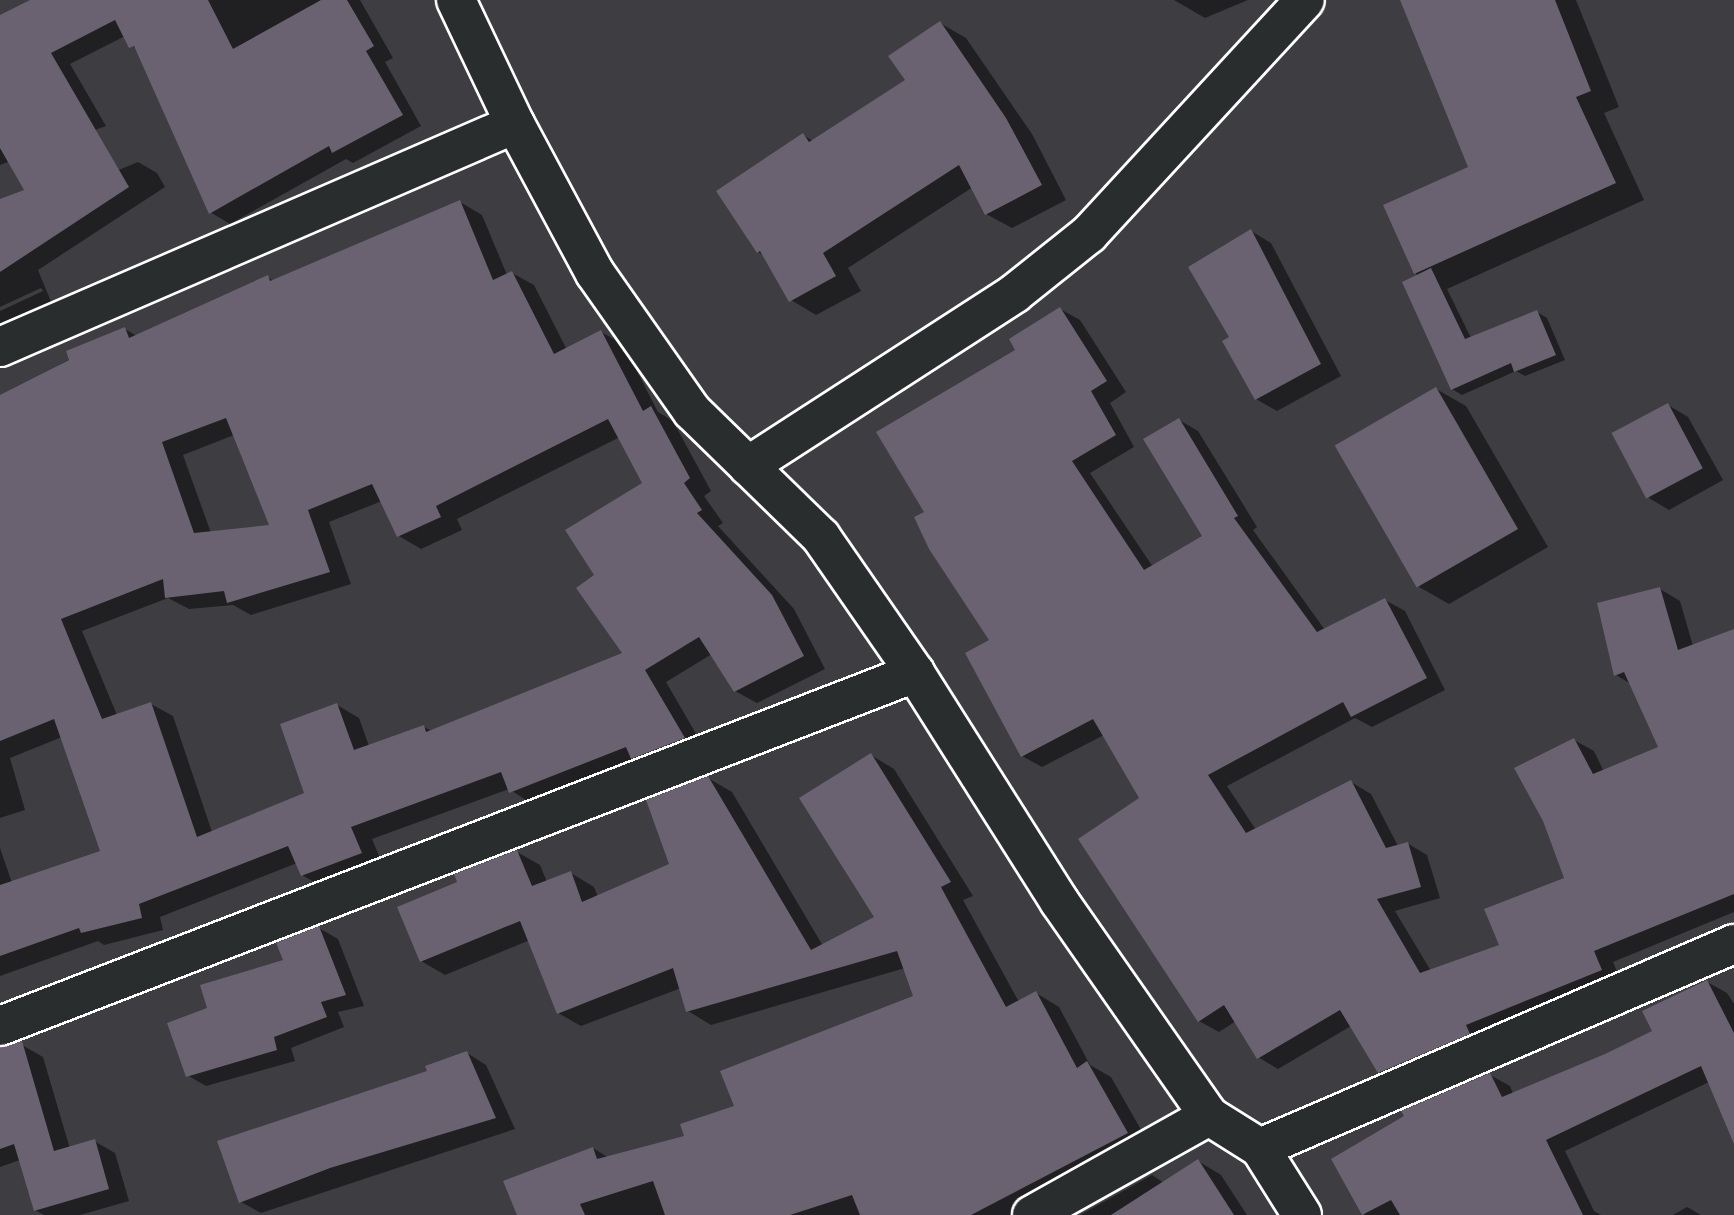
<!DOCTYPE html>
<html>
<head>
<meta charset="utf-8">
<style>
  body { margin:0 }
  #map { position:relative; width:1734px; height:1215px; overflow:hidden; background:#3d3d42; font-family:Mali,sans-serif }
  div>[style] { position:absolute }
  [style*='--x'] { left:calc(var(--x)*1px); top:calc(var(--y)*1px); width:calc(var(--w)*1px); rotate:calc(var(--a)*1deg) }
  .shadow>* { inset:0; background:#0007 }
  .building>* { inset:0; background:#6a6171; transform-origin:0 0 }
  .roads { filter:drop-shadow(2px 0 #fff) drop-shadow(-2px 0 #fff) drop-shadow(0 2px #fff) drop-shadow(0 -2px #fff) }
  .minor>* { height:38px; margin:-19px; padding:0 19px; transform-origin:19px; border-radius:19px; background:#2a2d2e }
  .secondary>* { height:38px; margin:-19px; padding:0 19px; transform-origin:19px; border-radius:19px; background:#2a2d2e }
  span { translate:-50% -50%; white-space:nowrap; text-align:center; line-height:1.15; -webkit-text-stroke:5px #2a2d2e; paint-order:stroke }
</style>
</head>
<body>
<div id="map">
  <div class="shadow">
    <div style="clip-path:polygon(49px 0,360px 0,393px 58px,385px 62px,421px 126px,353px 163px,346px 159px,230px 224px,210px 212px,138px 52px,125px 36px,70px 64px,106px 126px,0 165px,0 17px)"></div>
    <div style="clip-path:polygon(1174px 0,1248px 0,1205px 18px)"></div>
    <div style="clip-path:polygon(1402px 0,1576px 0,1619px 107px,1604px 113px,1644px 200px,1447px 289px,1471px 338px,1537px 312px,1547px 318px,1565px 360px,1525px 376px,1516px 371px,1462px 395px,1452px 389px,1416px 273px,1470px 168px)"></div>
    <div style="clip-path:polygon(940px 23px,966px 38px,1032px 134px,1066px 200px,1012px 228px,986px 214px,973px 187px,848px 268px,861px 291px,816px 315px,791px 300px,765px 256px,758px 252px,803px 135px,813px 141px,907px 80px)"></div>
    <div style="clip-path:polygon(138px 162px,157px 173px,165px 187px,38px 270px,52px 304px,0 328px,0 311px,43px 291px,41px 288px,0 307px,0 219px)"></div>
    <div style="clip-path:polygon(evenodd,460px 202px,482px 215px,507px 275px,512px 273px,534px 285px,567px 350px,601px 332px,623px 344px,658px 412px,673px 421px,711px 491px,704px 496px,723px 523px,718px 526px,794px 609px,825px 669px,757px 703px,735px 691px,712px 654px,666px 682px,706px 751px,532px 804px,509px 789px,372px 839px,383px 865px,324px 888px,302px 875px,297px 863px,160px 917px,163px 930px,104px 945px,98px 941px,0 976px,0 848px,12px 883px,102px 852px,62px 737px,10px 758px,25px 810px,0 818px,0 397px,125px 329px,137px 336px,267px 277px,274px 281px,460px 202px,234px 435px,271px 526px,211px 533px,183px 455px,234px 435px,460px 202px,620px 437px,644px 483px,596px 576px,625px 654px,432px 731px,424px 727px,369px 746px,359px 718px,337px 705px,306px 794px,212px 832px,173px 716px,151px 704px,117px 715px,82px 631px,168px 598px,189px 609px,233px 605px,251px 615px,351px 584px,329px 522px,382px 501px,399px 536px,421px 549px,462px 530px,457px 519px,620px 437px)"></div>
    <div style="clip-path:polygon(1251px 231px,1271px 243px,1341px 376px,1277px 411px,1256px 399px,1232px 338px)"></div>
    <div style="clip-path:polygon(1060px 309px,1080px 320px,1126px 392px,1110px 403px,1134px 447px,1090px 473px,1153px 567px,1204px 536px,1179px 420px,1198px 431px,1257px 527px,1253px 530px,1325px 630px,1385px 600px,1405px 611px,1445px 690px,1372px 727px,1355px 718px,1227px 786px,1256px 830px,1351px 782px,1371px 794px,1398px 846px,1407px 843px,1427px 855px,1440px 898px,1395px 911px,1431px 971px,1501px 947px,1567px 879px,1574px 740px,1594px 751px,1604px 772px,1660px 748px,1631px 684px,1616px 675px,1660px 589px,1680px 601px,1693px 646px,1734px 631px,1734px 912px,1613px 962px,1621px 981px,1399px 1084px,1379px 1072px,1351px 1026px,1278px 1069px,1258px 1057px,1236px 1021px,1219px 1032px,1199px 1021px,1141px 799px,1104px 735px,1042px 767px,1022px 756px,992px 641px,927px 513px,1018px 350px)"></div>
    <div style="clip-path:polygon(1436px 389px,1466px 406px,1548px 547px,1449px 604px,1419px 587px)"></div>
    <div style="clip-path:polygon(1668px 405px,1688px 417px,1723px 480px,1669px 510px,1649px 498px)"></div>
    <div style="clip-path:polygon(871px 755px,894px 769px,973px 896px,963px 900px,1019px 1002px,1036px 993px,1059px 1007px,1090px 1065px,1111px 1077px,1152px 1149px,1041px 1215px,519px 1215px,593px 1148px,609px 1158px,686px 1137px,915px 997px,905px 968px,711px 1025px,688px 1011px,681px 988px,581px 1026px,558px 1013px,530px 940px,445px 975px,421px 961px,459px 883px,517px 852px,540px 865px,547px 882px,571px 873px,594px 887px,598px 897px,671px 865px,708px 778px,732px 792px,823px 946px,876px 918px)"></div>
    <div style="clip-path:polygon(319px 928px,338px 939px,364px 1006px,338px 1012px,344px 1027px,291px 1048px,295px 1061px,206px 1086px,187px 1075px,209px 1009px,286px 961px)"></div>
    <div style="clip-path:polygon(1707px 982px,1727px 993px,1734px 1004px,1734px 1119px,1709px 1082px,1565px 1151px,1594px 1211px,1601px 1215px,1365px 1215px,1333px 1160px,1490px 1075px,1510px 1086px,1513px 1094px,1606px 1055px,1655px 1032px)"></div>
    <div style="clip-path:polygon(22px 1045px,43px 1057px,70px 1149px,94px 1141px,115px 1153px,129px 1201px,80px 1215px,44px 1215px,35px 1210px,20px 1160px,0 1167px,0 1052px)"></div>
    <div style="clip-path:polygon(467px 1053px,486px 1065px,515px 1129px,261px 1213px,241px 1202px,429px 1072px)"></div>
    <div style="clip-path:polygon(1198px 1161px,1221px 1175px,1247px 1215px,1080px 1215px,1152px 1175px,1164px 1183px)"></div>
    <div style="clip-path:polygon(1687px 1207px,1701px 1215px,1673px 1215px)"></div>
  </div>
  <div class="building">
    <div style="clip-path:polygon(30px 0,208px 0,233px 49px,321px 0,347px 0,374px 46px,366px 51px,403px 115px,332px 153px,329px 146px,209px 214px,134px 46px,129px 48px,115px 20px,51px 53px,129px 187px,0 272px,0 199px,24px 190px,0 148px,0 15px)"></div>
    <div style="clip-path:polygon(1400px 0,1555px 0,1591px 91px,1576px 97px,1616px 183px,1414px 274px,1383px 205px,1468px 167px)"></div>
    <div style="clip-path:polygon(940px 21px,1006px 118px,1042px 185px,985px 215px,959px 165px,823px 253px,836px 276px,789px 302px,760px 251px,757px 253px,716px 191px,803px 133px,809px 142px,905px 80px,888px 56px)"></div>
    <div style="clip-path:polygon(evenodd,460px 200px,493px 280px,512px 271px,554px 354px,601px 330px,643px 411px,651px 406px,690px 478px,684px 483px,702px 510px,697px 513px,772px 595px,804px 656px,734px 692px,699px 637px,645px 670px,685px 738px,631px 759px,626px 747px,509px 793px,501px 772px,351px 827px,362px 853px,301px 876px,288px 846px,139px 904px,142px 918px,81px 933px,79px 928px,0 956px,0 885px,100px 851px,54px 719px,0 741px,0 395px,69px 360px,66px 351px,125px 327px,129px 338px,268px 275px,270px 281px,460px 200px,226px 418px,269px 525px,194px 533px,162px 442px,226px 418px,460px 200px,608px 419px,642px 483px,565px 530px,594px 575px,576px 588px,622px 653px,426px 732px,424px 725px,354px 750px,337px 703px,280px 724px,304px 793px,197px 837px,151px 702px,102px 719px,61px 619px,163px 579px,165px 598px,224px 591px,227px 603px,330px 572px,308px 510px,372px 484px,397px 537px,441px 517px,436px 506px,608px 419px)"></div>
    <div style="clip-path:polygon(1251px 229px,1321px 364px,1255px 400px,1222px 341px,1229px 337px,1188px 267px)"></div>
    <div style="clip-path:polygon(1431px 268px,1465px 339px,1537px 310px,1556px 355px,1514px 372px,1511px 363px,1451px 390px,1402px 282px)"></div>
    <div style="clip-path:polygon(1060px 307px,1107px 381px,1091px 391px,1116px 435px,1072px 461px,1144px 570px,1202px 536px,1143px 439px,1179px 418px,1238px 516px,1234px 518px,1317px 632px,1385px 598px,1427px 678px,1351px 717px,1343px 702px,1208px 775px,1246px 833px,1351px 780px,1386px 848px,1408px 842px,1421px 887px,1377px 899px,1420px 973px,1499px 945px,1484px 909px,1564px 878px,1543px 821px,1514px 768px,1574px 738px,1593px 774px,1658px 747px,1624px 672px,1614px 676px,1597px 603px,1660px 587px,1678px 650px,1734px 629px,1734px 894px,1594px 951px,1602px 970px,1466px 1025px,1470px 1034px,1378px 1073px,1340px 1010px,1257px 1059px,1224px 1005px,1198px 1022px,1078px 839px,1139px 798px,1093px 719px,1021px 757px,965px 653px,989px 640px,929px 549px,914px 517px,924px 512px,876px 432px,1015px 350px,1009px 339px)"></div>
    <div style="left:1436px;top:387px;width:164px;height:117px;rotate:60deg"></div>
    <div style="left:1668px;top:403px;width:74px;height:64px;rotate:62deg"></div>
    <div style="clip-path:polygon(871px 753px,951px 882px,941px 887px,1006px 1007px,1036px 991px,1077px 1068px,1087px 1061px,1128px 1133px,971px 1215px,860px 1215px,852px 1195px,790px 1215px,665px 1215px,653px 1181px,580px 1204px,585px 1215px,517px 1215px,503px 1181px,593px 1147px,597px 1159px,684px 1136px,680px 1124px,734px 1106px,720px 1071px,913px 996px,897px 951px,686px 1012px,673px 968px,557px 1014px,520px 921px,420px 962px,397px 907px,457px 882px,454px 874px,517px 850px,532px 886px,571px 871px,582px 902px,669px 864px,646px 800px,708px 776px,811px 950px,874px 917px,799px 798px)"></div>
    <div style="clip-path:polygon(319px 926px,346px 995px,321px 1002px,327px 1017px,274px 1037px,277px 1050px,186px 1077px,167px 1023px,207px 1008px,200px 985px,283px 960px,276px 943px)"></div>
    <div style="clip-path:polygon(1707px 980px,1734px 1033px,1734px 1144px,1701px 1066px,1546px 1140px,1583px 1215px,1400px 1215px,1391px 1200px,1362px 1215px,1331px 1159px,1404px 1116px,1401px 1111px,1490px 1073px,1502px 1097px,1605px 1054px,1652px 1031px,1642px 1011px)"></div>
    <div style="clip-path:polygon(22px 1041px,54px 1151px,95px 1139px,109px 1189px,34px 1211px,14px 1144px,0 1149px,0 1047px)"></div>
    <div style="clip-path:polygon(467px 1051px,496px 1118px,330px 1168px,239px 1203px,217px 1141px,427px 1071px,425px 1066px)"></div>
    <div style="clip-path:polygon(1198px 1159px,1234px 1215px,1111px 1215px)"></div>
  </div>
  <div class="roads">
    <div class="minor">
      <div style="--x:748;--y:466;--w:318;--a:-32.9"></div>
      <div style="--x:1015;--y:293;--w:95;--a:-38.6"></div>
      <div style="--x:1089;--y:234;--w:318;--a:-47.3"></div>
      <div style="--x:0;--y:1026;--w:981;--a:-21.1"></div>
      <div style="--x:1260;--y:1148;--w:516;--a:-23.29"></div>
      <div style="--x:1032;--y:1215;--w:203;--a:-29.2"></div>
    </div>
    <div class="secondary">
      <div style="--x:456;--y:0;--w:137;--a:64.6"></div>
      <div style="--x:515;--y:124;--w:169;--a:61.8"></div>
      <div style="--x:595;--y:273;--w:169;--a:54.9"></div>
      <div style="--x:692;--y:411;--w:180;--a:44.3"></div>
      <div style="--x:821;--y:537;--w:165;--a:55.3"></div>
      <div style="--x:915;--y:673;--w:270;--a:57.7"></div>
      <div style="--x:1059;--y:901;--w:262;--a:55.1"></div>
      <div style="--x:1209;--y:1116;--w:60;--a:32.1"></div>
      <div style="--x:1260;--y:1148;--w:79;--a:57.9"></div>
      <div style="--x:0;--y:347;--w:561;--a:-23.41"></div>
    </div>
  </div>
</div>
</body>
</html>
